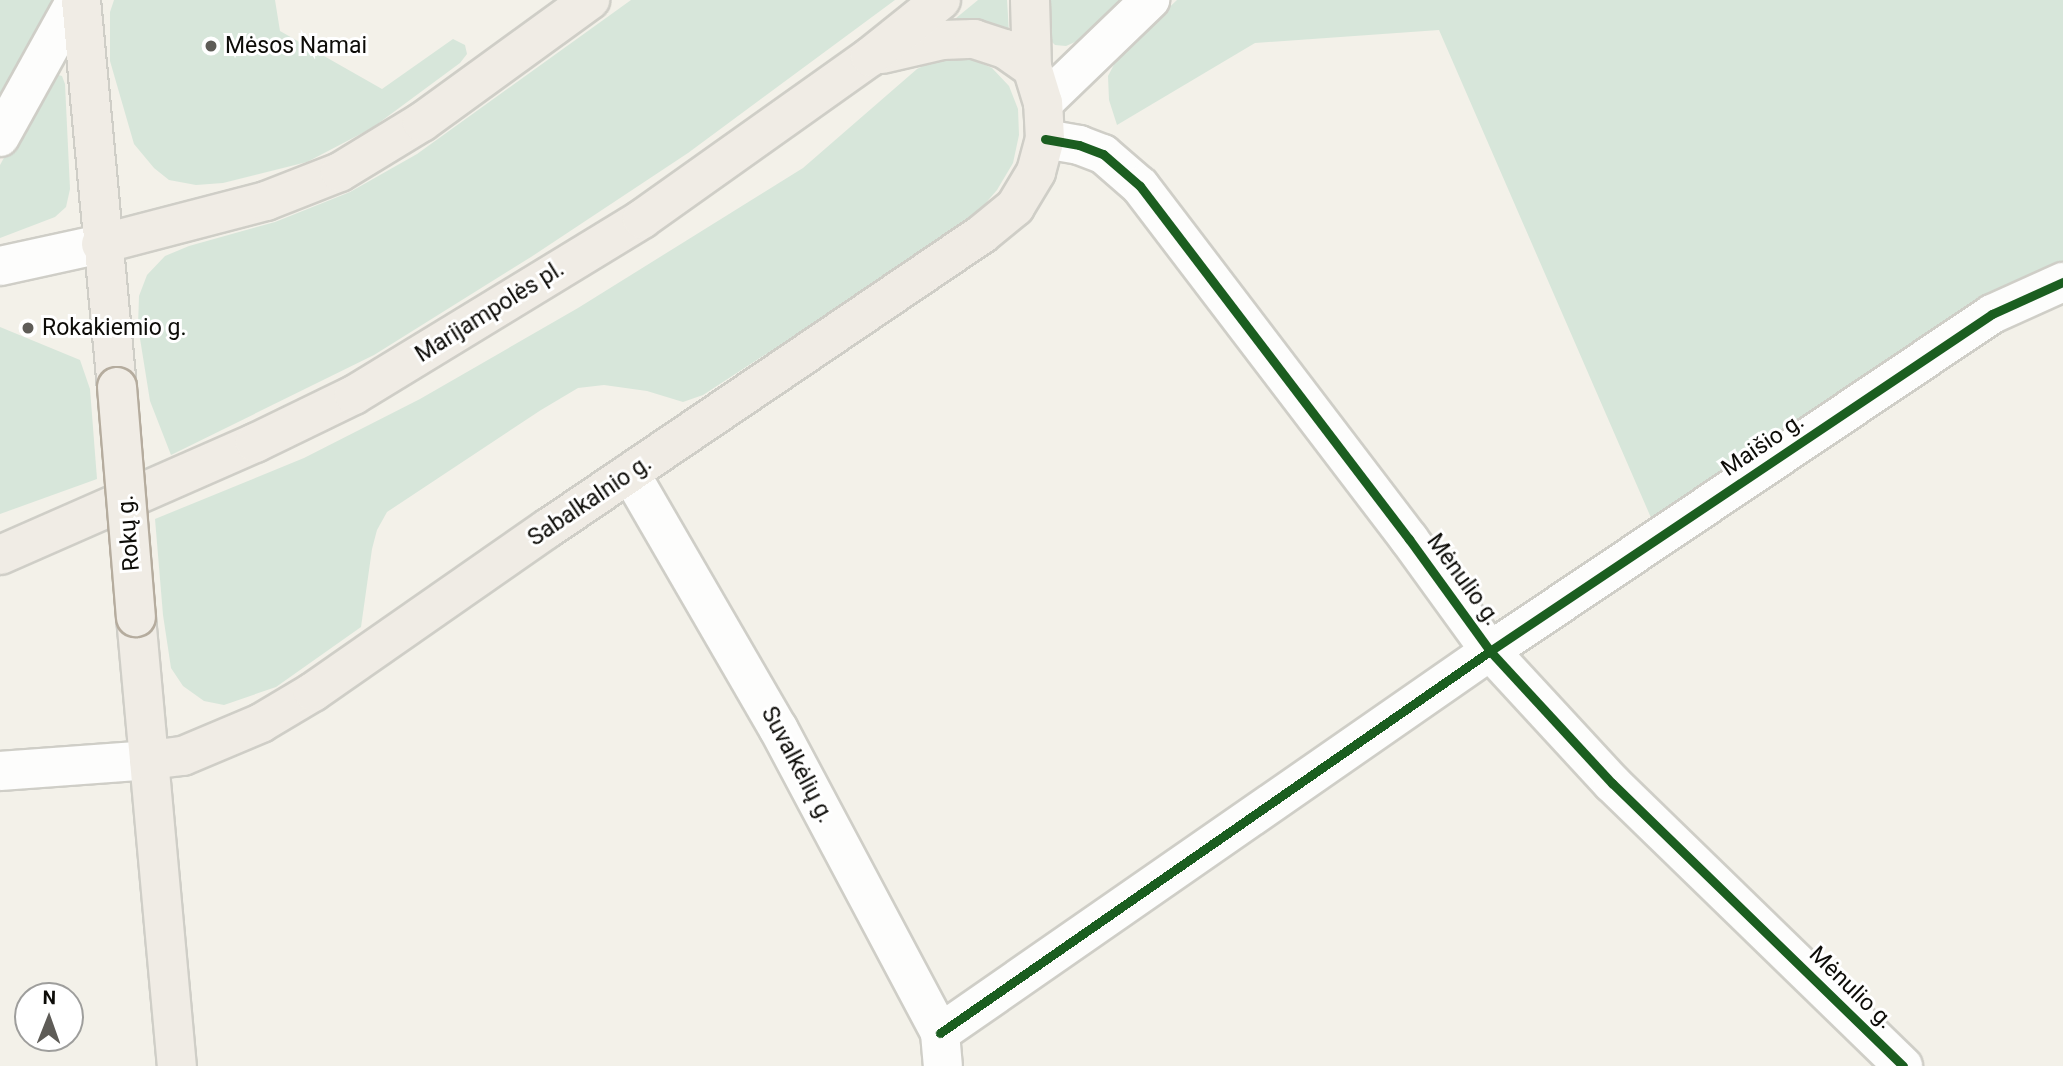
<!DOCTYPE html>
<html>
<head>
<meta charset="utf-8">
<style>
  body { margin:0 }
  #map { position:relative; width:2063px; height:1066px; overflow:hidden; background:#f3f1e9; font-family:Roboto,sans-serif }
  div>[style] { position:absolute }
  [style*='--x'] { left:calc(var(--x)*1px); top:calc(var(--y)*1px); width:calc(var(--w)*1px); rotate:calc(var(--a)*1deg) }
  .green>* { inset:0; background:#d7e6da }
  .roads { filter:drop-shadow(2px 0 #cfcec7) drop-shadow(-2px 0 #cfcec7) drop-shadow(0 2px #cfcec7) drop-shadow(0 -2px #cfcec7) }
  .minor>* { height:38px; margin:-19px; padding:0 19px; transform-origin:19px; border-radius:19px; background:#fdfdfc }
  .major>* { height:38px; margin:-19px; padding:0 19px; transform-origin:19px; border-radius:19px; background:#f0ece5 }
  .bridges { filter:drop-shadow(2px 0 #b5ac9e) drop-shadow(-2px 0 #b5ac9e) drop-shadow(0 2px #b5ac9e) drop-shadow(0 -2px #b5ac9e) }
  .major-bridge>* { height:38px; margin:-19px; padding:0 19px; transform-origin:19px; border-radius:19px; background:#f0ece5 }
  .cycleway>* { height:9px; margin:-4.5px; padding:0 4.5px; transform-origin:4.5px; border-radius:4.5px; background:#1b5e20 }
  .dots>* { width:19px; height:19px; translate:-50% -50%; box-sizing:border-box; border:4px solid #fff; border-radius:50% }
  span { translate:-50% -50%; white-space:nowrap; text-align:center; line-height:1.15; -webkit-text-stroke:6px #fff; paint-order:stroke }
  .poi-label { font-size:23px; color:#0d0c08 }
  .left { translate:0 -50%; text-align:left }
  .street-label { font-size:23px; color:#0d0c08 }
  .north { position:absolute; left:14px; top:982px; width:70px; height:70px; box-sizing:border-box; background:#fff; border:2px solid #9e9e9c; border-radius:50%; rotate:1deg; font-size:19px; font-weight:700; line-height:28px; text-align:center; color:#0d0c08 }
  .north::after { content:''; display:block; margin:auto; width:24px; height:32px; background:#5e5c57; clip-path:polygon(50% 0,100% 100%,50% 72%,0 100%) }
</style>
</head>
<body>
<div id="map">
  <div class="green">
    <div style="clip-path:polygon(0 0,54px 0,0 97px)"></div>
    <div style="clip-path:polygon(114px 0,275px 0,280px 31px,382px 89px,453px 39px,465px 45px,467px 54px,460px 63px,372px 128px,307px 162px,223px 183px,196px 185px,169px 180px,154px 168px,134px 144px,110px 61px,110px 12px)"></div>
    <div style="clip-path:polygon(631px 0,895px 0,688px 153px,531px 257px,374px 355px,171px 455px,150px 401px,138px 326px,139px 296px,147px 275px,165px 256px,189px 246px,275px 222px,350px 192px,417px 154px)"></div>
    <div style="clip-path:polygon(978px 0,1007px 0,1009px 33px,950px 23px)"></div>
    <div style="clip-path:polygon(1050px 0,1122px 0,1082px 39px,1066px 46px,1055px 45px,1045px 35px,1045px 14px)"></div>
    <div style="clip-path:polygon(1177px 0,2063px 0,2063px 262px,1993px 291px,1652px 520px,1439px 30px,1255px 43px,1117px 125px,1109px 100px,1108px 76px,1119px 55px)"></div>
    <div style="clip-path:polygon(962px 55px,992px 68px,1009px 86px,1018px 109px,1019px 135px,1013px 163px,997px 190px,978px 212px,946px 237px,703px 395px,683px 402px,647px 391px,604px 385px,578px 388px,541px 410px,387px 512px,377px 530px,372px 549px,361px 627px,276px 687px,224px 705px,204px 701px,183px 686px,171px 668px,163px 615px,155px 519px,304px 458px,420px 399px,578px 308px,803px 168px,917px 69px,941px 57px)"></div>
    <div style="clip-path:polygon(55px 74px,62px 76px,65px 84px,70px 189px,66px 207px,55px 217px,0 238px,0 165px,46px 81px)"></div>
    <div style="clip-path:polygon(0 327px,80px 360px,90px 389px,97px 479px,0 514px)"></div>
  </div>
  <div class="roads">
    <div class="minor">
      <div style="--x:1043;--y:103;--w:149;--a:-43.9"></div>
      <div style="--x:0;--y:137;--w:157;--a:-61"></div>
      <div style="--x:1045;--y:139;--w:35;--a:10"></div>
      <div style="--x:1079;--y:145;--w:26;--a:21"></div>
      <div style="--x:1103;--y:154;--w:49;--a:40.9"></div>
      <div style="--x:1140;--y:186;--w:444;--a:52.7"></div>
      <div style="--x:1409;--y:539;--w:138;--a:54.1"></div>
      <div style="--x:1490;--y:651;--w:180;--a:47.3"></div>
      <div style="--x:1612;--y:783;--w:406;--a:44.2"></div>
      <div style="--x:0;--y:266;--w:103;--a:-12.3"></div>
      <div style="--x:630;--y:473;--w:295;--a:59.9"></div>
      <div style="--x:778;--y:728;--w:345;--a:62"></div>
      <div style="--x:940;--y:1033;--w:33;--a:85"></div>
      <div style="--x:0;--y:771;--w:149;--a:-4.2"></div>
      <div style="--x:940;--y:1033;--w:670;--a:-34.78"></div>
      <div style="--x:1490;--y:651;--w:605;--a:-33.87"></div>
      <div style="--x:1992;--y:314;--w:78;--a:-24.3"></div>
    </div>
    <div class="major">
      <div style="--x:81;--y:0;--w:389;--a:84.7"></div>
      <div style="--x:882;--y:54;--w:62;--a:-13.1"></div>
      <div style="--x:942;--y:40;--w:32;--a:-2"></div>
      <div style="--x:974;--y:39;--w:33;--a:18"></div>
      <div style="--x:1005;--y:49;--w:33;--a:35"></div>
      <div style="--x:101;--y:244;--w:171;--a:-14.6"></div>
      <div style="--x:266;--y:201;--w:79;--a:-21.4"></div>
      <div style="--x:340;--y:172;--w:96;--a:-31.4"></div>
      <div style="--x:422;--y:122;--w:208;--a:-36"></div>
      <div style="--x:0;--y:555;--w:279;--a:-23.7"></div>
      <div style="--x:255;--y:443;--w:110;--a:-25.9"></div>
      <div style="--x:354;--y:395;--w:338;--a:-31.4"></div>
      <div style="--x:642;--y:219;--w:280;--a:-35.4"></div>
      <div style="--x:870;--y:57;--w:91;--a:-38.8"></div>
      <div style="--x:136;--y:617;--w:451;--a:84.8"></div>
      <div style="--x:149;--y:760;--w:34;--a:-7"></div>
      <div style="--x:183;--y:756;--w:85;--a:-22.9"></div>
      <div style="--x:261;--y:723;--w:61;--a:-30.8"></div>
      <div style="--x:313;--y:692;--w:285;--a:-34.9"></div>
      <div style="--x:547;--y:529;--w:526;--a:-34.14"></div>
      <div style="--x:982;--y:234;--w:43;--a:-39.3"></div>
      <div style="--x:1015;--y:207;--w:41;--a:-59"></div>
      <div style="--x:1036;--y:172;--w:34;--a:-75"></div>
      <div style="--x:1045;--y:139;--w:36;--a:-93"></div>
      <div style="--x:1043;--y:103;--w:37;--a:-107"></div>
      <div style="--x:1032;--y:68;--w:68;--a:-91.7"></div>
    </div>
  </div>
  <div class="bridges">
    <div class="major-bridge">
      <div style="--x:117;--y:387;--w:231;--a:85.3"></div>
    </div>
  </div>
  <div class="cycleway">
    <div style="--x:1045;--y:139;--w:35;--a:10"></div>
    <div style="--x:1079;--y:145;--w:26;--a:21"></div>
    <div style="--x:1103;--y:154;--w:49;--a:40.9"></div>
    <div style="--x:1140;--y:186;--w:444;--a:52.7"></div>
    <div style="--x:1409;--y:539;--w:138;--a:54.1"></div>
    <div style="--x:1490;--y:651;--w:180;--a:47.3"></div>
    <div style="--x:1612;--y:783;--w:406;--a:44.2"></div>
    <div style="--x:940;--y:1033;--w:670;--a:-34.78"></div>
    <div style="--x:1490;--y:651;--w:605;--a:-33.87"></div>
    <div style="--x:1992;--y:314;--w:78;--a:-24.3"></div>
  </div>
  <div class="dots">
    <div style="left:211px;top:46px;background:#5e5c57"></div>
    <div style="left:28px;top:328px;background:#5e5c57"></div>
  </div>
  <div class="poi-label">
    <span class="left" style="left:225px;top:46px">Mėsos Namai</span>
    <span class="left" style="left:42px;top:328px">Rokakiemio g.</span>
  </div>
  <div class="street-label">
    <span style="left:490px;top:312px;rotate:-32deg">Marijampolės pl.</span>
    <span style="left:1763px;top:445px;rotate:-34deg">Maišio g.</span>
    <span style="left:590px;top:501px;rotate:-34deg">Sabalkalnio g.</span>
    <span style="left:129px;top:533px;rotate:-95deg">Rokų g.</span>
    <span style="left:1463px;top:580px;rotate:54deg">Mėnulio g.</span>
    <span style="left:797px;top:765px;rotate:62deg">Suvalkėlių g.</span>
    <span style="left:1851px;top:988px;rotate:44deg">Mėnulio g.</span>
  </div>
  <div class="north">N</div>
</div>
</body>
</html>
